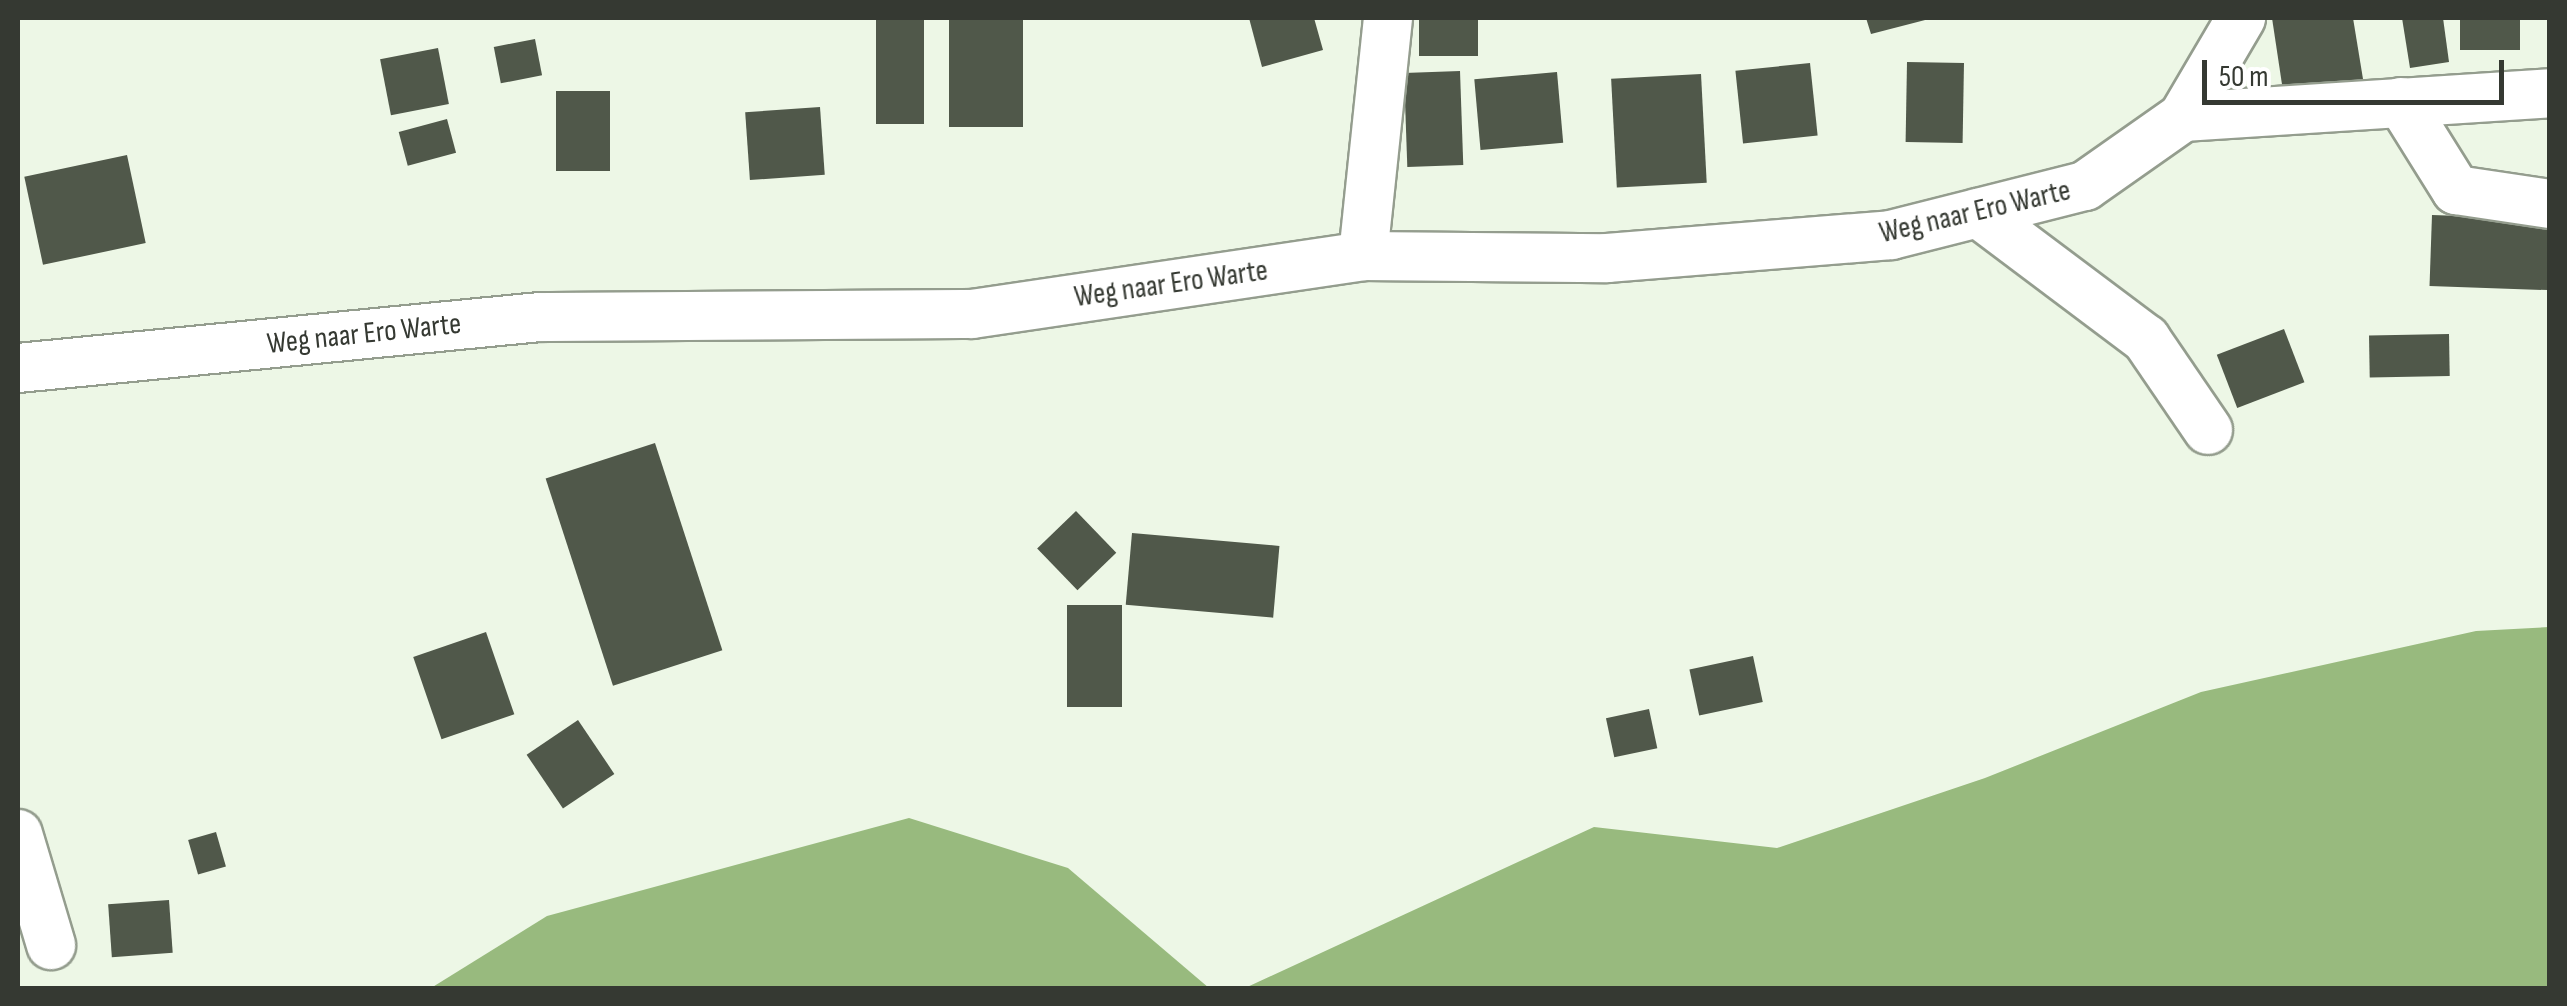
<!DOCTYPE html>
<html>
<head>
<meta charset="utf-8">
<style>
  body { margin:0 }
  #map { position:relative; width:2567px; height:1006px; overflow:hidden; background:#edf7e6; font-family:"Sofia Sans Condensed",sans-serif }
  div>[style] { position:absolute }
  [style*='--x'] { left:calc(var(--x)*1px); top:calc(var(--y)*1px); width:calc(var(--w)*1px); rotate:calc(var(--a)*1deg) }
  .water>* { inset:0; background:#98ba7e }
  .building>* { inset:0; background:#50584a; transform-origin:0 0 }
  .roads { filter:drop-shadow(2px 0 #949d8e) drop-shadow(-2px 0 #949d8e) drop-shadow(0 2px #949d8e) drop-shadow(0 -2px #949d8e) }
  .minor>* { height:48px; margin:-24px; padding:0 24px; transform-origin:24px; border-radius:24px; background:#fff }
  span { translate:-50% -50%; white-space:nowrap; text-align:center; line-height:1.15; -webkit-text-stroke:10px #fff; paint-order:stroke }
  .street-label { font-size:30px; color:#353932 }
  .frame { position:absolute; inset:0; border:20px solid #353932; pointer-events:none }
  .scale { position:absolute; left:2202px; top:60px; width:302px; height:45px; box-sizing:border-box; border:5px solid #353932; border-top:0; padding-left:12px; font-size:30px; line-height:35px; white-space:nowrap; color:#353932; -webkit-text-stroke:8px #fff; paint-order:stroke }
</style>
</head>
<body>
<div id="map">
  <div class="water">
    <div style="clip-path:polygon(2549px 627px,2549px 988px,1245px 988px,1594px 827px,1777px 848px,1985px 778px,2201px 692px,2476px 631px)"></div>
    <div style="clip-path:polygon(909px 818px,1068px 868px,1209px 988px,431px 988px,547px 916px)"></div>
  </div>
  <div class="building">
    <div style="left:876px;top:18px;width:48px;height:106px"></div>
    <div style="left:949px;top:18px;width:74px;height:109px"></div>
    <div style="clip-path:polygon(1249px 18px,1314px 18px,1323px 50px,1262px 67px)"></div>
    <div style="left:1419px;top:18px;width:59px;height:38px"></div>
    <div style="clip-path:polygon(1866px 18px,1929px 18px,1929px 19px,1871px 34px)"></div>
    <div style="clip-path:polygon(2272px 18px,2353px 18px,2363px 79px,2283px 91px)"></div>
    <div style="clip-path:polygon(2402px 18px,2443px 18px,2449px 62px,2410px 68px)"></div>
    <div style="left:2460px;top:18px;width:60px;height:32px"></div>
    <div style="left:535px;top:39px;width:37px;height:42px;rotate:79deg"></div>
    <div style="left:438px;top:48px;width:57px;height:59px;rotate:79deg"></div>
    <div style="left:1907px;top:62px;width:57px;height:80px;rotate:1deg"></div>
    <div style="left:1810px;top:63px;width:73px;height:75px;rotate:84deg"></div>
    <div style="left:1460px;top:71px;width:94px;height:56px;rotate:88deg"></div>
    <div style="left:1557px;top:72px;width:71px;height:83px;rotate:85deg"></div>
    <div style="left:1701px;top:74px;width:109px;height:90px;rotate:87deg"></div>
    <div style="left:556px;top:91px;width:54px;height:80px"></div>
    <div style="left:820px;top:107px;width:68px;height:75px;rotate:86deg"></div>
    <div style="left:447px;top:119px;width:35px;height:50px;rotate:75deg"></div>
    <div style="left:127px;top:155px;width:90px;height:105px;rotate:78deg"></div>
    <div style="left:2432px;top:215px;width:118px;height:71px;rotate:2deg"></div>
    <div style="left:2284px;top:329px;width:57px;height:72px;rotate:69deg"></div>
    <div style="left:2449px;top:334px;width:42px;height:80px;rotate:89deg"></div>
    <div style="left:655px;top:443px;width:218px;height:115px;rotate:72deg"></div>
    <div style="left:1076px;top:511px;width:58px;height:54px;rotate:46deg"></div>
    <div style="left:1132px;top:533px;width:148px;height:72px;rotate:5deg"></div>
    <div style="left:1067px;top:605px;width:55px;height:102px"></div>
    <div style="left:486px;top:632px;width:87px;height:77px;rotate:71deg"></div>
    <div style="left:1753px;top:656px;width:47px;height:65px;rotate:78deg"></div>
    <div style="left:1649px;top:709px;width:40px;height:44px;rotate:78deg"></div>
    <div style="left:578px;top:720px;width:65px;height:62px;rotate:56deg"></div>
    <div style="left:216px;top:832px;width:36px;height:29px;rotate:74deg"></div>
    <div style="left:169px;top:900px;width:53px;height:61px;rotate:86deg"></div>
  </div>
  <div class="roads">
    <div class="minor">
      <div style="--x:2401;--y:102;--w:104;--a:58"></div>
      <div style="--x:2456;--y:190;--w:95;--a:8.5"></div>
      <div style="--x:2183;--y:117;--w:368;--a:-3.7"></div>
      <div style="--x:1978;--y:213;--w:210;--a:36.9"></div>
      <div style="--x:2146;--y:339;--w:110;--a:55.7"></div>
      <div style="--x:1363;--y:256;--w:239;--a:-84"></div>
      <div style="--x:18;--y:368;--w:524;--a:-5.58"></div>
      <div style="--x:540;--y:317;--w:432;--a:-0.4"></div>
      <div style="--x:972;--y:314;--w:395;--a:-8.4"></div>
      <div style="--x:1363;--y:256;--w:244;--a:0.5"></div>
      <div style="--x:1607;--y:258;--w:285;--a:-4.6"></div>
      <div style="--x:1891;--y:235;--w:200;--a:-14.2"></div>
      <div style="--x:2085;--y:186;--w:120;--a:-35.1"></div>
      <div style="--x:2183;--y:117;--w:115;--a:-59.6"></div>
      <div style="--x:18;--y:834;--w:116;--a:73.4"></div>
    </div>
  </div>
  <div class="street-label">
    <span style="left:1975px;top:212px;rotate:-13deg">Weg naar Ero Warte</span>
    <span style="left:1171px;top:284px;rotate:-8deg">Weg naar Ero Warte</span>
    <span style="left:364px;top:334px;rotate:-6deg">Weg naar Ero Warte</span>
  </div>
  <div class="frame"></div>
  <div class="scale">50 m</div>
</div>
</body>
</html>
